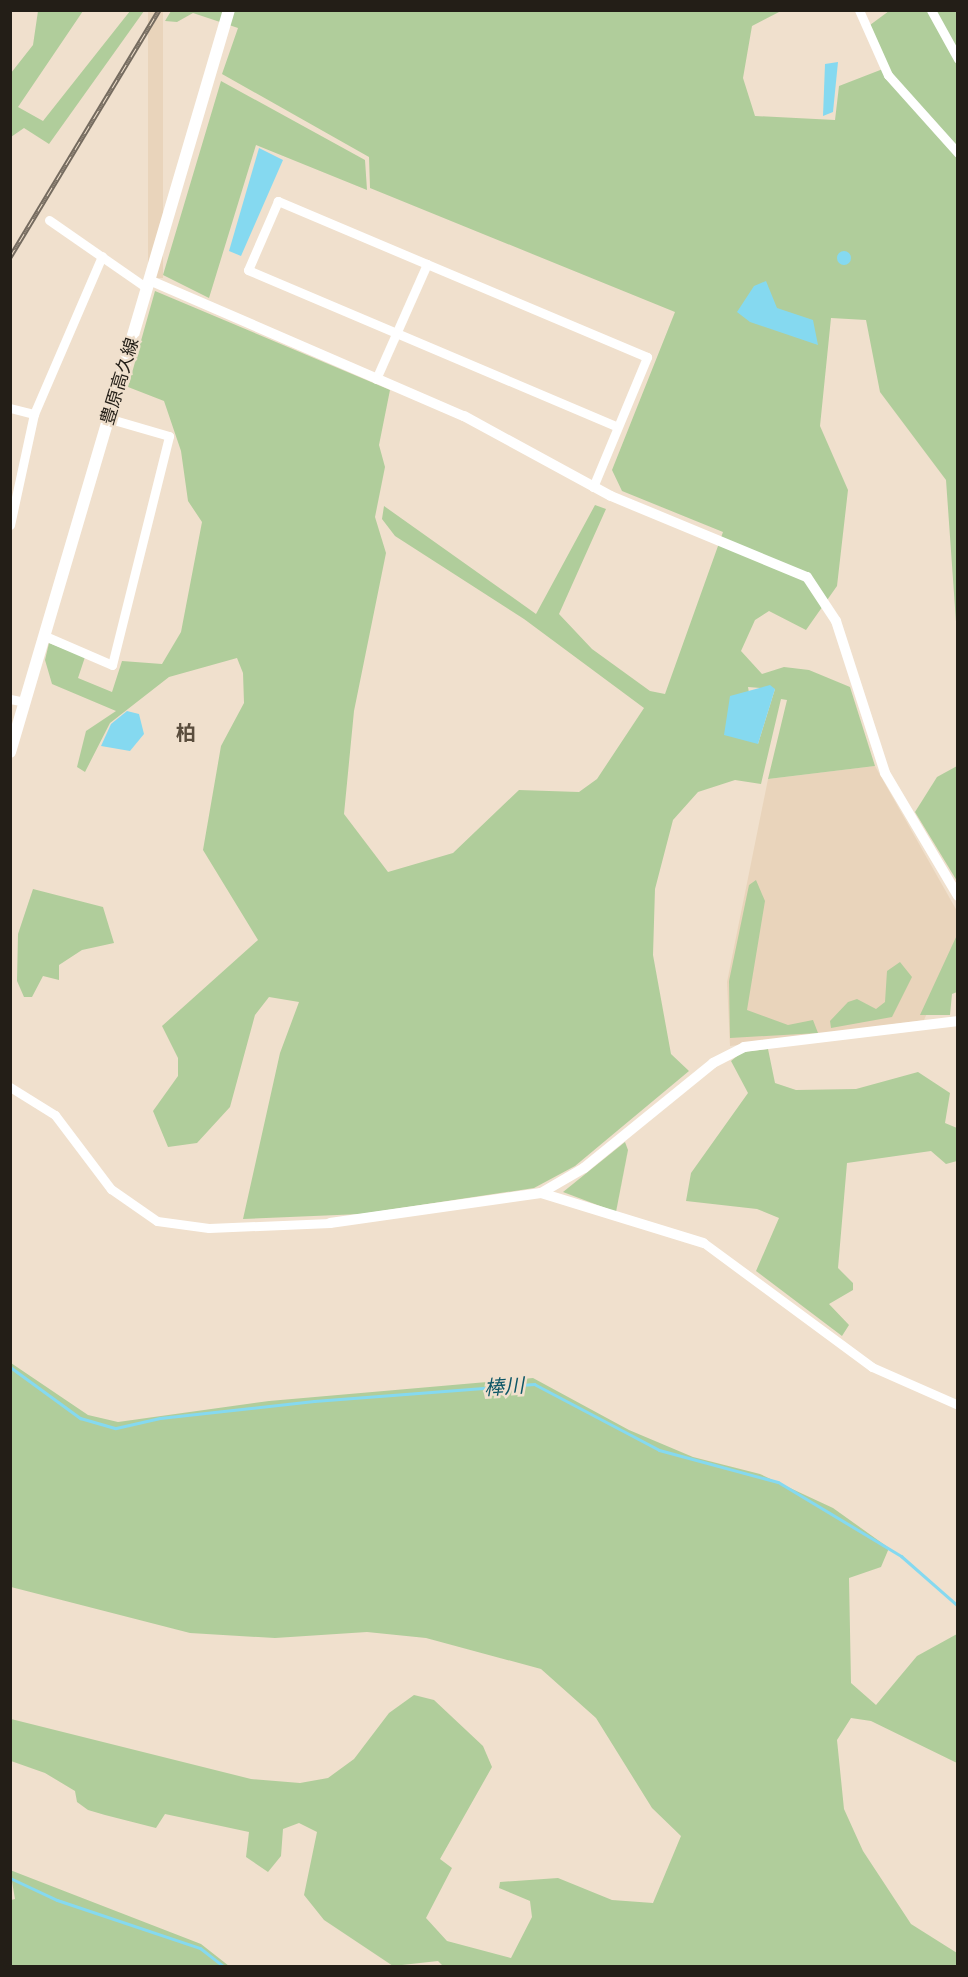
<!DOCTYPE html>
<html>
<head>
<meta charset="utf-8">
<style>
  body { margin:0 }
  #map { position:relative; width:968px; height:1977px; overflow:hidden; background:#f0e0cd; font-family:Ubuntu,"Noto Sans JP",sans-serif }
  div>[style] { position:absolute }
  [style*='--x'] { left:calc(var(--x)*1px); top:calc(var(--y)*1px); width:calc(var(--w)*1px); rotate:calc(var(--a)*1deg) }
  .built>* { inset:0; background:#e9d4bb; transform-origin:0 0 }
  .green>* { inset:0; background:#b0cd9b }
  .water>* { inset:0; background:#85d9f0 }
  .round { border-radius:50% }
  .stream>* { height:3px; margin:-1.5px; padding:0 1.5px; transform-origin:1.5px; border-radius:1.5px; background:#85d9f0 }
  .minor>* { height:9px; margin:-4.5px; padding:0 4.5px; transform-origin:4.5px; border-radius:4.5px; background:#fff }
  .tertiary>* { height:10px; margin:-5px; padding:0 5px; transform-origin:5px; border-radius:5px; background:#fff }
  .secondary>* { height:12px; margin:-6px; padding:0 6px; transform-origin:6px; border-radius:6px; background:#fff }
  .rail>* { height:5px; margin-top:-2.5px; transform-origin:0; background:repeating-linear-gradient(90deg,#f0e0cd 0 9px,#756b5f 0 18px); box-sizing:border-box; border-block:2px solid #756b5f }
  span { translate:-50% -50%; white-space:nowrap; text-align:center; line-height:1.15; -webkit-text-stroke:5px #f0e0cd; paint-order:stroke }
  .street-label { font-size:18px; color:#231e17 }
  .neighbourhood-label { font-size:20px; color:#5a4d3d; font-weight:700 }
  .water-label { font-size:20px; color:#0d5666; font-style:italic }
  .frame { position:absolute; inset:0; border:12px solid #231e17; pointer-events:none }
</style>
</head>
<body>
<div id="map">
  <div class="built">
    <div style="left:148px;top:11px;width:15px;height:267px"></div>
    <div style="clip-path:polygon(875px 766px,957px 911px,957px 946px,924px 1020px,730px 1046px,727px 982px,768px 779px)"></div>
  </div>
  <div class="green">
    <div style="clip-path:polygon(38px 11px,83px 11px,18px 107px,43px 121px,130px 11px,144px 11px,49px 144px,24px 128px,11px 137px,11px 73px,33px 45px)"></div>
    <div style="clip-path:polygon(evenodd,171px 11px,781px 11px,752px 26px,743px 78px,755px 116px,835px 120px,839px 86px,888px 67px,870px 25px,889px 11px,957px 11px,957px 636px,946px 480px,880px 392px,866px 320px,831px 318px,820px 426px,848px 490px,837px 586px,806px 630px,769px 611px,755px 620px,741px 651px,762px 674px,784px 667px,809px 670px,850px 687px,875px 766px,768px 779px,787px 700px,781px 699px,761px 784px,735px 780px,698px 792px,673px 820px,655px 889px,653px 955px,671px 1054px,689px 1071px,575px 1166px,534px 1188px,361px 1214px,243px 1219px,280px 1053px,299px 1002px,269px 997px,255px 1015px,230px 1107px,197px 1143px,168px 1147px,153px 1111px,178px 1076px,178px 1058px,162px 1026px,258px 940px,203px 850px,221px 746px,244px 703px,243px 673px,237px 658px,169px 677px,110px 723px,85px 772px,77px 767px,86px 731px,116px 711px,52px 684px,45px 660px,49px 643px,85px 657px,78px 678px,112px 692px,122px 661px,162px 664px,181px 632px,202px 522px,188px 501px,181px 451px,164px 401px,128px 387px,155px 291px,390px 390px,379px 445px,385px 467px,375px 517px,386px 553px,354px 711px,344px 814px,388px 872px,453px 853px,519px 790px,579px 792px,597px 779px,644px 708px,524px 619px,395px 536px,382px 519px,384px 506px,536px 614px,595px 505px,606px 509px,559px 614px,592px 649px,650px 691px,665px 694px,723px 532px,622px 491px,612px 470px,675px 312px,370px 188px,369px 157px,222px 74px,238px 28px,193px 13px,177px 22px,165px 21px,171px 11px,748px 687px,775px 689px,758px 744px,748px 687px)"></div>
    <div style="clip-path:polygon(221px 81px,365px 160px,367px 190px,256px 145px,209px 298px,163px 275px)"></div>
    <div style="clip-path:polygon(957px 766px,957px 881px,915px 812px,937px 777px)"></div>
    <div style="clip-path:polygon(756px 880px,765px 901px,747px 1010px,788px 1025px,813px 1020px,818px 1033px,730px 1038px,729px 981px,749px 885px)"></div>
    <div style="clip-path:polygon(33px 889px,103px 907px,114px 943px,82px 950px,59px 965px,59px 980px,43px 976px,32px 997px,24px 997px,17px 981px,18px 934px)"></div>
    <div style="clip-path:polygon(957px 935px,957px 992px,952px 994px,950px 1015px,920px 1015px)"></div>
    <div style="clip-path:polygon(900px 962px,912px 977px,892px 1017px,831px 1028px,830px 1021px,848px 1002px,857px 999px,876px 1009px,885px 1002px,887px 971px)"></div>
    <div style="clip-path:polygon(768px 1049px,775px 1083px,796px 1090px,856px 1089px,918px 1072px,950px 1093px,945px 1123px,957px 1128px,957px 1161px,946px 1164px,931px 1151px,847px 1163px,838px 1268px,853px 1283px,853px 1290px,829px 1304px,849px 1325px,842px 1336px,756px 1271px,779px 1218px,757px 1209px,686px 1201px,691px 1173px,748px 1093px,731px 1061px,742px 1052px)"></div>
    <div style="clip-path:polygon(625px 1142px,628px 1150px,616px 1212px,563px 1192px)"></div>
    <div style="clip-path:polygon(11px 1363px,88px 1415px,118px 1422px,269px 1401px,533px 1378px,629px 1430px,693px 1457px,760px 1474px,833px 1508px,889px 1548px,881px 1567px,849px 1578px,851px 1683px,876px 1705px,917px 1656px,957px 1634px,957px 1763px,871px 1721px,851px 1718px,837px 1740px,844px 1809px,863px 1851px,911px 1924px,957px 1953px,957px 1966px,443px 1966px,438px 1961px,393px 1966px,324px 1920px,304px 1895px,317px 1832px,299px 1823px,283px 1829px,281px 1856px,268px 1872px,246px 1857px,249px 1832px,165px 1814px,156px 1828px,105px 1815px,88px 1810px,77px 1802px,75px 1791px,45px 1773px,11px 1761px,11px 1719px,251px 1779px,300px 1783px,328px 1778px,354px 1759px,389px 1713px,414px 1695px,434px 1700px,483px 1746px,492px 1767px,440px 1859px,452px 1868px,426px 1918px,447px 1941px,511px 1958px,532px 1917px,530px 1901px,499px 1888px,500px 1882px,558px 1878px,612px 1900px,653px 1903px,681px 1836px,652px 1808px,596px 1718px,541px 1669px,426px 1638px,367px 1632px,275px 1638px,190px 1633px,11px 1587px)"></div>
    <div style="clip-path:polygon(10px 1870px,201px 1944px,229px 1966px,11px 1966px,11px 1900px,15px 1899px)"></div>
  </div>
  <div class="water">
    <div style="clip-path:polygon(838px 62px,833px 112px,823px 116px,825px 64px)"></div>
    <div style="clip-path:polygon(259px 148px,283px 160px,241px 256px,229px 251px)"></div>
    <div class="round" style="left:837px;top:251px;width:14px;height:14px"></div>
    <div style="clip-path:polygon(766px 281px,777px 308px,813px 320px,818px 345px,750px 322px,737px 312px,754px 286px)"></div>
    <div style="clip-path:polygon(770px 685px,775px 689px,758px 744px,724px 735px,730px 696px)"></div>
    <div style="clip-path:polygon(127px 711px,139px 714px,144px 734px,130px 751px,101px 746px,111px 724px)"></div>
  </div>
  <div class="stream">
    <div style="--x:10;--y:1367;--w:87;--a:36.1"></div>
    <div style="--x:80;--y:1418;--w:37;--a:16"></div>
    <div style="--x:116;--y:1428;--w:45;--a:-12.8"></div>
    <div style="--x:160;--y:1418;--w:155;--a:-6.3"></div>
    <div style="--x:314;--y:1401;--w:221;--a:-4.4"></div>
    <div style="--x:534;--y:1384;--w:141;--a:27.8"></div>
    <div style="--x:659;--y:1450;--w:123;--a:15.1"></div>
    <div style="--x:778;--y:1482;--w:144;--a:31"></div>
    <div style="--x:901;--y:1556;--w:76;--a:41.3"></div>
    <div style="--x:10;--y:1878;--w:52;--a:25.1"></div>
    <div style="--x:57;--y:1900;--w:151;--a:18.6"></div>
    <div style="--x:200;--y:1948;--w:29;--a:38"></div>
  </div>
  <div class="minor">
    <div style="--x:859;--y:10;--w:71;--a:66"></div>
    <div style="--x:888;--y:75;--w:105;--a:48.1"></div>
    <div style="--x:931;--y:10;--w:56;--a:61.1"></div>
    <div style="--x:49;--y:220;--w:119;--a:34.8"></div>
    <div style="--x:376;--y:379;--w:126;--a:-66.1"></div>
    <div style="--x:10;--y:408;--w:25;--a:14"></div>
    <div style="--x:593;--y:487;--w:141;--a:-67.4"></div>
    <div style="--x:647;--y:357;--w:401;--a:-157.1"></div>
    <div style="--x:278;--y:201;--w:75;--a:113.5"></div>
    <div style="--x:248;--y:270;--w:401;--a:23"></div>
    <div style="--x:10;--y:525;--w:114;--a:-77.8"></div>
    <div style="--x:34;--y:414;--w:172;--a:-66.7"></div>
    <div style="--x:45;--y:636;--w:73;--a:23.4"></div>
    <div style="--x:112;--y:665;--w:236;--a:-76"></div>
    <div style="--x:169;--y:436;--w:65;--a:-163.8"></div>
    <div style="--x:10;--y:699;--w:15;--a:11"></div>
    <div style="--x:10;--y:1087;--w:53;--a:31.9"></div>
    <div style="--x:55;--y:1115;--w:93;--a:52.9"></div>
    <div style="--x:111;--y:1189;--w:56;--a:34.8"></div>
    <div style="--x:157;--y:1221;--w:52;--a:7.7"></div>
    <div style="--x:209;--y:1228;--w:121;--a:-2.4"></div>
    <div style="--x:704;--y:1243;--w:209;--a:36.4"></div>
    <div style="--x:872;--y:1367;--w:94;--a:23.8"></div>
  </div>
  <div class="tertiary">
    <div style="--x:149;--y:280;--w:343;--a:23.4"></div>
    <div style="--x:464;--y:416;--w:167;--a:28.6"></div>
    <div style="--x:611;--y:496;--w:212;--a:22.5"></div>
    <div style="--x:807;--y:577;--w:53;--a:56.6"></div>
    <div style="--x:836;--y:621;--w:160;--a:72.1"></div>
    <div style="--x:885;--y:773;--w:143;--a:59.3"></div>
    <div style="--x:541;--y:1193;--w:170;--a:17.1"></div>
    <div style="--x:330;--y:1223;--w:213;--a:-8.1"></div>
    <div style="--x:541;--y:1193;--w:50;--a:-30.2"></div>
    <div style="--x:584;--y:1168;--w:166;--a:-39.1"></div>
    <div style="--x:713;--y:1063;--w:35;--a:-27"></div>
    <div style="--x:744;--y:1047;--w:216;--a:-6.9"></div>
  </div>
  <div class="secondary">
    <div style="--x:10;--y:752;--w:774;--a:-73.56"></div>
  </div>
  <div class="rail">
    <div style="--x:10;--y:257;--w:288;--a:-58.9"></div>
  </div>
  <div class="street-label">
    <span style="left:119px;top:381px;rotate:-73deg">豊原高久線</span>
  </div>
  <div class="neighbourhood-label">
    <span style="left:186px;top:732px">柏</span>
  </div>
  <div class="water-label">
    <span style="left:504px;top:1386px;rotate:-4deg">棒川</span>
  </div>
  <div class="frame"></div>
</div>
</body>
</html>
